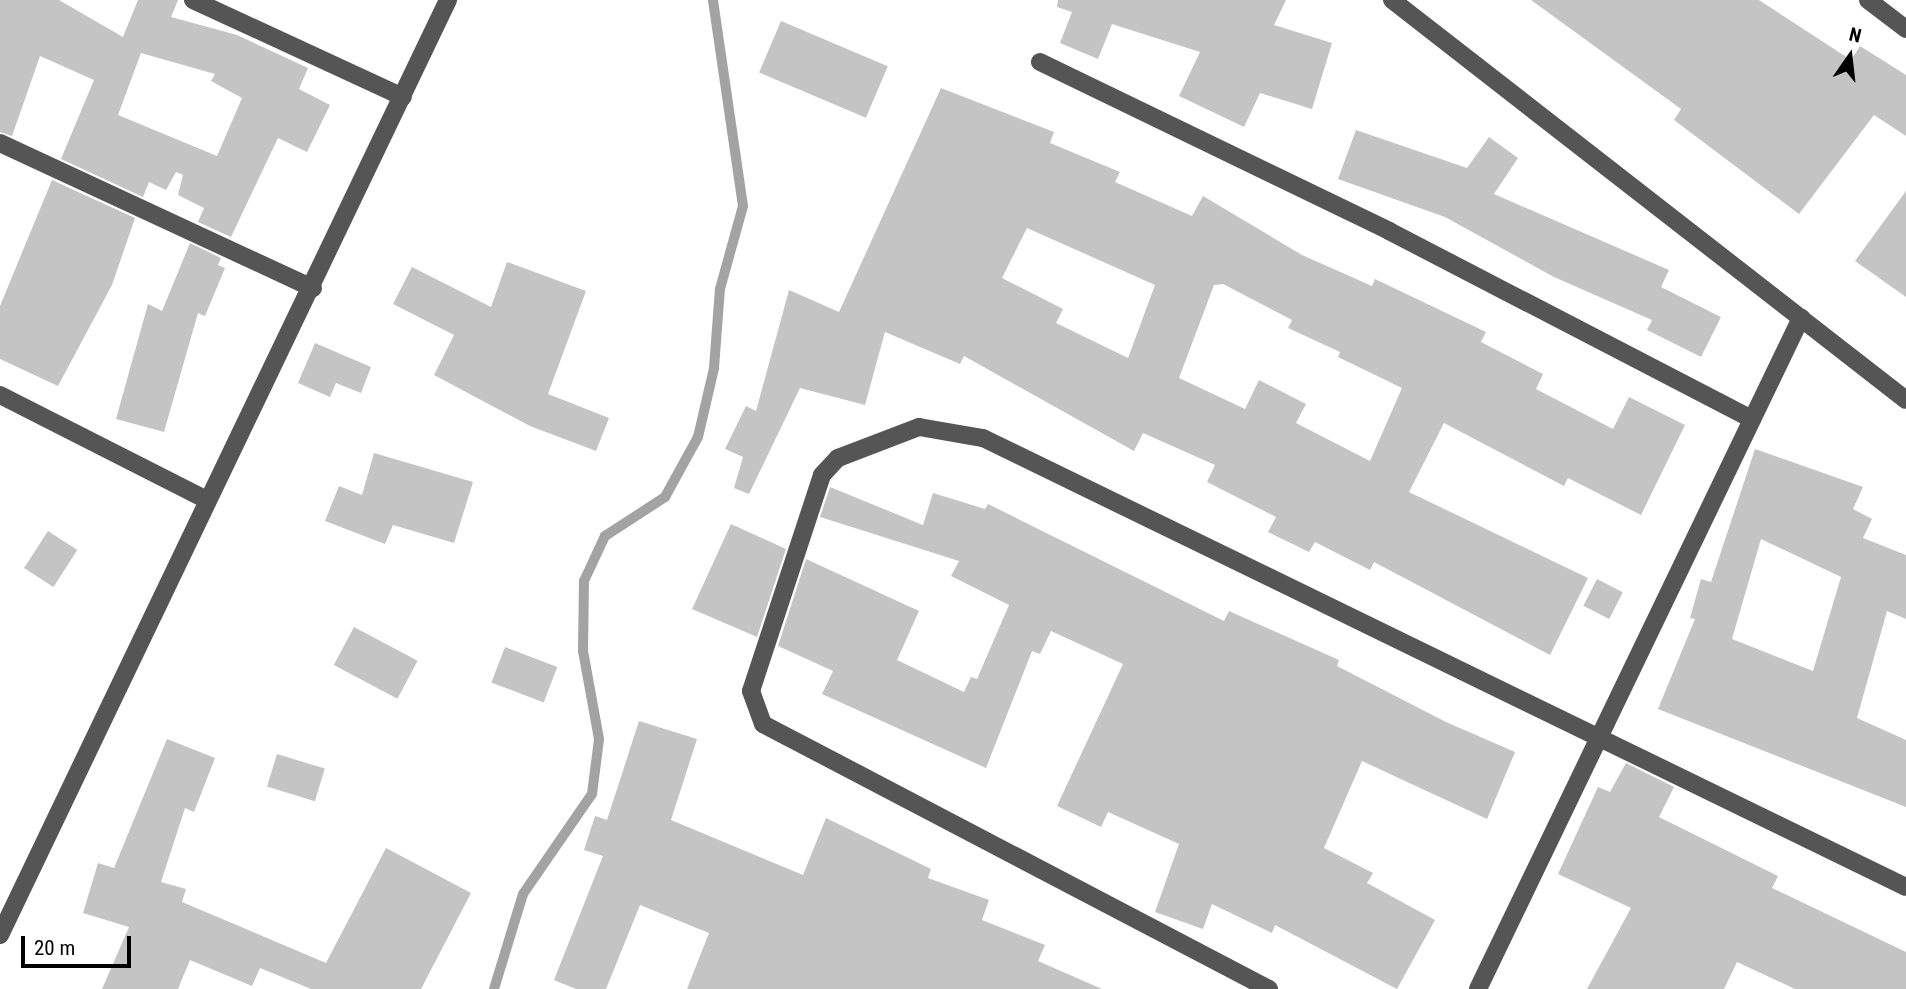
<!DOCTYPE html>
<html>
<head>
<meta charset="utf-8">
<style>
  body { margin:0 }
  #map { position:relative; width:1906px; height:989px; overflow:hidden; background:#fff; font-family:"Roboto Condensed",sans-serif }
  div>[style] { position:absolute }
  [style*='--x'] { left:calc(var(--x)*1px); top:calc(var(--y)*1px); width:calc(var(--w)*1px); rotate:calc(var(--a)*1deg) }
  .stream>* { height:10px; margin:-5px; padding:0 5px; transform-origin:5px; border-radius:5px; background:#a3a3a3 }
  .building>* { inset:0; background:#c4c4c4; transform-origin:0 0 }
  .minor>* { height:18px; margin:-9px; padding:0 9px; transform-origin:9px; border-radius:9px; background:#555 }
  span { translate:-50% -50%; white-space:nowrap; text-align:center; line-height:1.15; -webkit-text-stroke:5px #fff; paint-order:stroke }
  .north { position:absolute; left:1815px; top:21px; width:70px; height:70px; -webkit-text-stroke:5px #fff; paint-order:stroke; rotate:14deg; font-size:19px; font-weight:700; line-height:28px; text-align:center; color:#000 }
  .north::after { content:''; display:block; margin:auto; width:24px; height:32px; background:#000; clip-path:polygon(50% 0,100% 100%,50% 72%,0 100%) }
  .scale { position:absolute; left:21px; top:936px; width:110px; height:32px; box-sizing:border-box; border:4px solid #000; border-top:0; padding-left:9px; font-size:21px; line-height:24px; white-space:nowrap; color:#000; -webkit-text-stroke:5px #fff; paint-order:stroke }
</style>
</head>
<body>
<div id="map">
  <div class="stream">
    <div style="--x:494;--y:989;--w:99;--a:-73"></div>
    <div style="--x:523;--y:894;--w:121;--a:-55.4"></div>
    <div style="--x:592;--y:794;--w:55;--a:-82.7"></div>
    <div style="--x:599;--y:739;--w:89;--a:-100.3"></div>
    <div style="--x:583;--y:651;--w:70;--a:-89.2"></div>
    <div style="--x:584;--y:581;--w:50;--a:-65"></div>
    <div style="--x:605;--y:536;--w:72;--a:-33"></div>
    <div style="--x:665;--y:497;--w:68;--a:-61.2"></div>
    <div style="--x:698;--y:437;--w:71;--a:-76.9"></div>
    <div style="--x:714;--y:368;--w:79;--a:-85.7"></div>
    <div style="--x:720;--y:289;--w:86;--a:-74.5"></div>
    <div style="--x:743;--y:206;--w:208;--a:-98.3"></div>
  </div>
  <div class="building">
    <div style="clip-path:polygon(evenodd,0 0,59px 0,123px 37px,138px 0,178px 0,171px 17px,237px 35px,308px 68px,299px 89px,330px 105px,307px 152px,278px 138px,231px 237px,198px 222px,204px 208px,178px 195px,183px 175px,176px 172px,166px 190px,149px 182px,143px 197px,61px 159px,94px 80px,40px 56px,12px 136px,0 132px,0 0,141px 53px,215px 74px,211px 81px,242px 98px,217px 156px,118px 115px,141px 53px)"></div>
    <div style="clip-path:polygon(1058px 0,1286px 0,1274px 25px,1332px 43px,1312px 109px,1260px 93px,1244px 127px,1179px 96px,1200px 52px,1112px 24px,1098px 59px,1060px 43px,1072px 12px,1057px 7px)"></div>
    <div style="clip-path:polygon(1531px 0,1759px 0,1851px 60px,1860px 46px,1906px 75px,1906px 136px,1874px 115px,1799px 214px,1674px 120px,1681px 109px)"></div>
    <div style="left:781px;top:21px;width:116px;height:56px;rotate:23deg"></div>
    <div style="clip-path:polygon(evenodd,941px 88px,1054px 132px,1050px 143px,1120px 172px,1115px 182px,1192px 216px,1203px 196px,1302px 255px,1372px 286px,1375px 279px,1486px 332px,1481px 342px,1543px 374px,1536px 389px,1613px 429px,1629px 397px,1685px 425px,1641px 515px,1568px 478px,1564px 486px,1444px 423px,1409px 492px,1588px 578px,1550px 655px,1374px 562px,1370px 570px,1315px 542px,1309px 552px,1268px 532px,1276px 517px,1207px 482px,1215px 465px,1143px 433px,1134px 451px,964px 356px,960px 364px,885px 332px,865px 405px,800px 388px,749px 494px,734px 488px,743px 457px,725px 449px,746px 406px,756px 411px,789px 290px,839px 312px,941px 88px,1027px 228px,1155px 285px,1128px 358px,1056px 323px,1063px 309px,1002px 278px,1027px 228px,941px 88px,1223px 284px,1292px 320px,1288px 328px,1340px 352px,1338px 357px,1402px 388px,1370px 461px,1296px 423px,1306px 404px,1259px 380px,1245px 409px,1179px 378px,1214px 285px,1223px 284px)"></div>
    <div style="clip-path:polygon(1356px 130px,1467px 168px,1489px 137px,1518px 158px,1494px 194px,1669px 270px,1661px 287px,1721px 317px,1701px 357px,1647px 330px,1652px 320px,1554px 277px,1445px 217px,1338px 179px)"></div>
    <div style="clip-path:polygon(52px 180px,135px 218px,112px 285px,58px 386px,0 359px,0 306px)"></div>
    <div style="clip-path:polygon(1906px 191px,1906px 297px,1855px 261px)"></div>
    <div style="clip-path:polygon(190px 243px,221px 258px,218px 265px,225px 268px,205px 316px,198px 313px,164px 432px,116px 419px,148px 304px,162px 311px)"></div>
    <div style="clip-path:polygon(507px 262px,586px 291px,548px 394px,609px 418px,596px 451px,530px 426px,434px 375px,454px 335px,393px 304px,412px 267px,491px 307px)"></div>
    <div style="clip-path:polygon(315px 343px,371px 367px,361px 393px,336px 383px,330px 397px,298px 383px)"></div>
    <div style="clip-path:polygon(evenodd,1755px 449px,1863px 487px,1853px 509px,1872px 519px,1863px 538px,1906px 555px,1906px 619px,1887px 611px,1857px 718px,1906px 740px,1906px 807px,1658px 709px,1695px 619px,1690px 618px,1701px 579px,1711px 582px,1755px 449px,1761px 539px,1841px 577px,1813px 671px,1732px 639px,1761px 539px)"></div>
    <div style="clip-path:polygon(374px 453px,473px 482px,454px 543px,393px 525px,385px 544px,325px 521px,339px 486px,362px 495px)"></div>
    <div style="clip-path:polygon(830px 487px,923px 525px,933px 493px,985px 509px,988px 504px,1224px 621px,1229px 611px,1339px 660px,1337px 666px,1446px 722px,1515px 752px,1487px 819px,1362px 761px,1324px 848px,1373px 873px,1367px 883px,1435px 920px,1397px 989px,1275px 925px,1272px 933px,1212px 904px,1203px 929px,1155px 912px,1179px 844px,1108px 812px,1101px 827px,1057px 806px,1123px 664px,1051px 631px,1040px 654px,1032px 651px,986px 768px,822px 694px,833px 671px,778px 646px,806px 559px,919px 611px,897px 660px,964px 692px,971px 677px,977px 679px,1009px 605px,951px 576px,959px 561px,820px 517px)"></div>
    <div style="clip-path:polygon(731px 524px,786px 549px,757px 637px,692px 609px)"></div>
    <div style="left:48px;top:531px;width:35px;height:44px;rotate:33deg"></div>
    <div style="left:1597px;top:579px;width:29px;height:30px;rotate:27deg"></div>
    <div style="left:354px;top:627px;width:72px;height:43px;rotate:28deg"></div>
    <div style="left:505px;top:647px;width:56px;height:38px;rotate:21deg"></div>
    <div style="clip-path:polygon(639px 721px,697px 739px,671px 820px,803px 875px,826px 818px,931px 869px,928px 878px,989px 900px,982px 920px,1045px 945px,1038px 961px,1102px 989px,687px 989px,709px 933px,640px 905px,606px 989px,576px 989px,554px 980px,603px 856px,584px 850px,595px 816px,607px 820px)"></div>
    <div style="clip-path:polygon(167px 739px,215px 758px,194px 812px,185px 808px,161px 882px,186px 889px,182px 902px,326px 963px,386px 848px,471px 893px,421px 989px,311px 989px,260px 968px,252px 986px,190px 960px,178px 989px,102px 989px,129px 927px,83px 913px,98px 863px,114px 868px)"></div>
    <div style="left:277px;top:754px;width:50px;height:34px;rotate:17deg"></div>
    <div style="clip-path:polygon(1626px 763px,1674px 787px,1659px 817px,1778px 876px,1772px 888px,1906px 952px,1906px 989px,1795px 989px,1737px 962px,1724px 989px,1587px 989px,1631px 908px,1558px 874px,1598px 787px,1610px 792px)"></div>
  </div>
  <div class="minor">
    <div style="--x:193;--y:0;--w:231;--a:24.8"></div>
    <div style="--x:1392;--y:0;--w:651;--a:37.89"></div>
    <div style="--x:1868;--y:0;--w:48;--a:37.3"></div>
    <div style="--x:1040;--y:62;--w:388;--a:25.8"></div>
    <div style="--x:1389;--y:231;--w:409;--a:27.4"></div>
    <div style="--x:0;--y:143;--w:345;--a:24.9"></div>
    <div style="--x:0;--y:395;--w:232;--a:26.9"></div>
    <div style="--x:0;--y:935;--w:1037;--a:-64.4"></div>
    <div style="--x:1269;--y:989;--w:571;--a:-152.36"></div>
    <div style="--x:763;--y:724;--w:35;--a:-110"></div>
    <div style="--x:751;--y:691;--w:227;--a:-71.8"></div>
    <div style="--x:822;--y:475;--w:23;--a:-47"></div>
    <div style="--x:838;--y:458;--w:87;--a:-20.9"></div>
    <div style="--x:919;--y:427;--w:65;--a:9.8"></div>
    <div style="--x:983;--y:438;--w:1026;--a:25.94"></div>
    <div style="--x:1478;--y:989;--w:745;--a:-64.3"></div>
  </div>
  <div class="north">N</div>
  <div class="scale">20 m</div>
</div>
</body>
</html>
